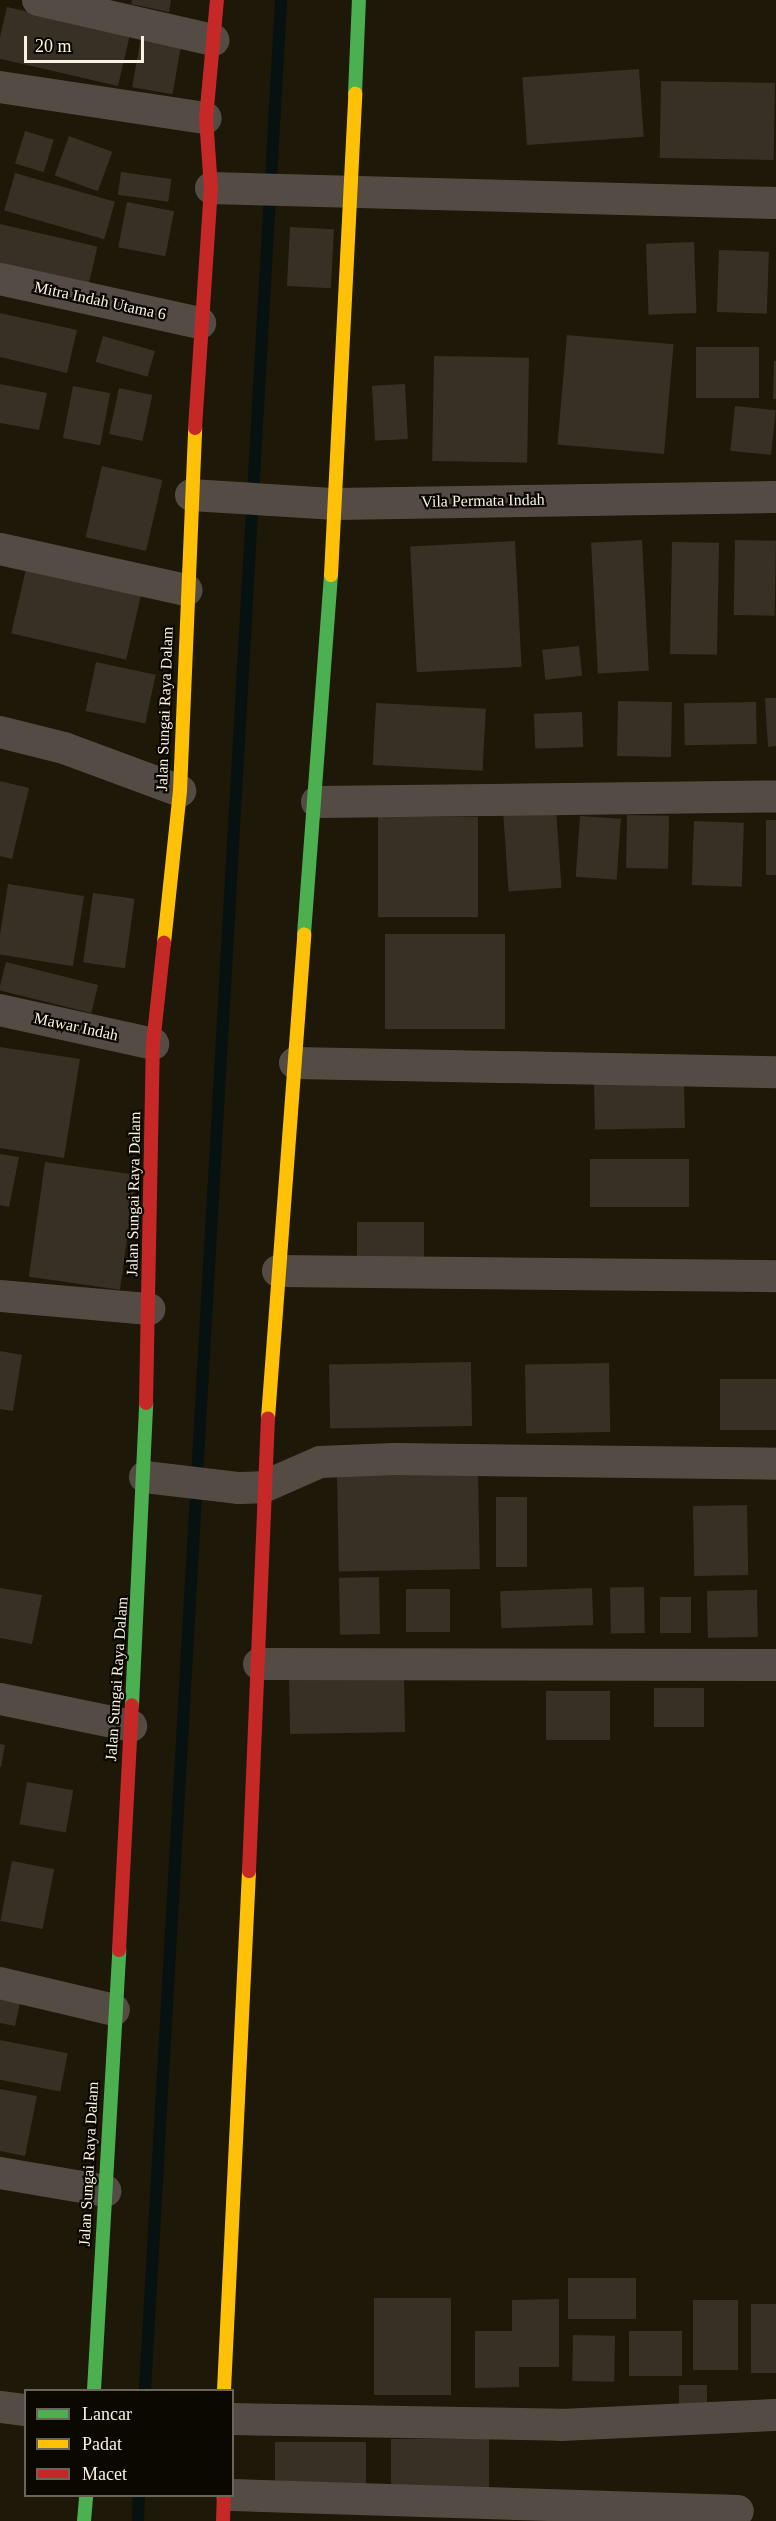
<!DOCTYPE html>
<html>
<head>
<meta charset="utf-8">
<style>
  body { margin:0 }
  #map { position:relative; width:776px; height:2521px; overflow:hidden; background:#1d1808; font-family:Georgia,serif }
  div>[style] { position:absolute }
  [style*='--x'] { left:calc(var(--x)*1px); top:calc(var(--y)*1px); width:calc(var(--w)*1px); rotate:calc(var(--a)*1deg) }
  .stream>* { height:12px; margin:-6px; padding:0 6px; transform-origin:6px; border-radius:6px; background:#061110 }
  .building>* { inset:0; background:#373025; transform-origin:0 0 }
  .street>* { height:32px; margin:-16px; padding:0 16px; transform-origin:16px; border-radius:16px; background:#544c44 }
  .fast>* { height:14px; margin:-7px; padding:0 7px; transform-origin:7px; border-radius:7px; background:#4caf50 }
  .slow>* { height:14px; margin:-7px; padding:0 7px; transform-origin:7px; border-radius:7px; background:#ffc107 }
  .jam>* { height:14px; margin:-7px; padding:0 7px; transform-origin:7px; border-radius:7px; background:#c62828 }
  span { translate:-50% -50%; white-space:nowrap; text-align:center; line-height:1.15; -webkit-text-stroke:4.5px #0b0701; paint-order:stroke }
  .street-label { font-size:16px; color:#f8f3e1 }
  .legend { position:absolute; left:24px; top:2389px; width:210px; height:108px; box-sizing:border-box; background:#0b0701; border:2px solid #6a655b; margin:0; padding:8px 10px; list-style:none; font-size:18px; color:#f8f3e1 }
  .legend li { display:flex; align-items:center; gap:12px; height:30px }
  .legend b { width:30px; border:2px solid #6a655b }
  .scale { position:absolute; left:24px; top:36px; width:120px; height:27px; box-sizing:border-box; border:3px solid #f8f3e1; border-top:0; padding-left:8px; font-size:18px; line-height:21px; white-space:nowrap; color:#f8f3e1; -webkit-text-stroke:4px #0b0701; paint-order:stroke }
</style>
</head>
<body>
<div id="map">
  <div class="stream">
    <div style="--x:145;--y:2390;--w:2394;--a:-86.74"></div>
    <div style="--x:138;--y:2521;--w:25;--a:-88"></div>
  </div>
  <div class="building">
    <div style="clip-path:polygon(132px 0,171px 0,169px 12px,131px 4px)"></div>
    <div style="left:7px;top:7px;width:126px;height:52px;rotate:13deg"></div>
    <div style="left:141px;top:37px;width:41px;height:51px;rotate:10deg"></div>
    <div style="left:639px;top:69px;width:68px;height:117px;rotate:86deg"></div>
    <div style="left:661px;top:81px;width:114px;height:77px;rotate:1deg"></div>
    <div style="left:25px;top:131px;width:30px;height:34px;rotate:17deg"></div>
    <div style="left:69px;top:136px;width:46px;height:42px;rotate:20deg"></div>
    <div style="left:121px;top:172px;width:51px;height:23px;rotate:8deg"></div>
    <div style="left:15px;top:173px;width:104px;height:39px;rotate:16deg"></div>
    <div style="left:127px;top:202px;width:48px;height:46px;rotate:11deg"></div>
    <div style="left:0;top:224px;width:100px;height:39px;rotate:13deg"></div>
    <div style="left:290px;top:227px;width:44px;height:59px;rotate:3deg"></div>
    <div style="left:694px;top:242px;width:71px;height:48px;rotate:88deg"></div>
    <div style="left:719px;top:250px;width:50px;height:62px;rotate:2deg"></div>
    <div style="clip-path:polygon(0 313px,77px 330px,67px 373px,0 357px)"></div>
    <div style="left:567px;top:335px;width:107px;height:110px;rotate:5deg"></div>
    <div style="left:103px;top:336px;width:54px;height:27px;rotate:16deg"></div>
    <div style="left:696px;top:347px;width:63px;height:51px"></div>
    <div style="left:434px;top:356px;width:95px;height:105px;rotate:1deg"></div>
    <div style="clip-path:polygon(774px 361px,776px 361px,776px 399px,773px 399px)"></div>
    <div style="clip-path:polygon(0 384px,47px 393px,39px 430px,0 423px)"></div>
    <div style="left:405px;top:384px;width:55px;height:33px;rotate:87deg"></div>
    <div style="left:73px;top:386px;width:38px;height:53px;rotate:11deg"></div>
    <div style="left:119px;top:388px;width:34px;height:47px;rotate:12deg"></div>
    <div style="left:735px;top:406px;width:41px;height:45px;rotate:6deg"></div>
    <div style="left:102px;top:466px;width:62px;height:73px;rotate:13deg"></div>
    <div style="left:642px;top:540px;width:131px;height:51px;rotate:87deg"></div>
    <div style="left:735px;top:540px;width:41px;height:75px;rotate:1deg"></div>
    <div style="left:515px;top:541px;width:126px;height:105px;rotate:87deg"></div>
    <div style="left:672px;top:542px;width:47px;height:112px;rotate:1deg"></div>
    <div style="left:26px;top:569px;width:118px;height:66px;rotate:13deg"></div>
    <div style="left:579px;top:646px;width:30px;height:37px;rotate:84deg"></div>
    <div style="left:96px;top:662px;width:61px;height:50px;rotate:12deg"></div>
    <div style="clip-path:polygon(765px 698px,776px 698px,776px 746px,768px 747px)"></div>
    <div style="left:618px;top:701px;width:54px;height:55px;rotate:1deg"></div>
    <div style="left:756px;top:702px;width:42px;height:72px;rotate:89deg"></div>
    <div style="left:376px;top:703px;width:110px;height:62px;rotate:3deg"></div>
    <div style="left:582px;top:712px;width:35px;height:48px;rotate:88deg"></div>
    <div style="clip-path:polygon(0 781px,29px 788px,12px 859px,0 856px)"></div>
    <div style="left:556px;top:809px;width:79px;height:53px;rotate:86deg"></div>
    <div style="left:627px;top:815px;width:42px;height:53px;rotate:1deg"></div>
    <div style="left:580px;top:816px;width:41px;height:61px;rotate:4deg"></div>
    <div style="left:478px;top:817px;width:100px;height:100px;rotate:90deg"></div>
    <div style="left:766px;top:820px;width:10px;height:55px"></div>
    <div style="left:694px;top:821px;width:50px;height:64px;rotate:2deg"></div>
    <div style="left:8px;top:884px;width:77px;height:71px;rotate:9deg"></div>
    <div style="left:93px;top:893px;width:42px;height:70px;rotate:8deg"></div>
    <div style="left:385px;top:934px;width:120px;height:95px"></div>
    <div style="left:6px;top:962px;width:95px;height:29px;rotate:14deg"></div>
    <div style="clip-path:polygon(0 1047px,80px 1059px,64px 1158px,0 1148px)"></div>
    <div style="left:684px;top:1079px;width:49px;height:90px;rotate:89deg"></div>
    <div style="clip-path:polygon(0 1154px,19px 1157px,9px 1207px,0 1205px)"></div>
    <div style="left:689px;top:1159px;width:48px;height:99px;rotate:90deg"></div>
    <div style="left:45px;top:1162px;width:92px;height:116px;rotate:8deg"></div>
    <div style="left:424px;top:1222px;width:36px;height:67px;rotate:90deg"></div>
    <div style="clip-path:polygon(0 1351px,22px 1355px,13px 1411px,0 1409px)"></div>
    <div style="left:471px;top:1362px;width:64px;height:142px;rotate:89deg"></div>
    <div style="left:609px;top:1363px;width:69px;height:84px;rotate:89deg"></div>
    <div style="left:776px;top:1379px;width:51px;height:56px;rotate:90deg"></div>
    <div style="left:478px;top:1469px;width:100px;height:141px;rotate:89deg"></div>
    <div style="left:496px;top:1497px;width:31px;height:70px"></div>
    <div style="left:747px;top:1505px;width:70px;height:54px;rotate:89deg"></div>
    <div style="left:379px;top:1577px;width:57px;height:40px;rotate:89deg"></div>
    <div style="left:644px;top:1587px;width:46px;height:34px;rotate:89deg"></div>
    <div style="clip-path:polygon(0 1588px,42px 1595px,32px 1644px,0 1638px)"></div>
    <div style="left:592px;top:1588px;width:37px;height:92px;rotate:88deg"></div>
    <div style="left:450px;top:1589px;width:43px;height:44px;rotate:90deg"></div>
    <div style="left:757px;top:1590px;width:47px;height:50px;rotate:89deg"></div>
    <div style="left:691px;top:1597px;width:36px;height:31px;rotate:90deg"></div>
    <div style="left:404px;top:1673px;width:59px;height:115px;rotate:89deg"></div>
    <div style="left:704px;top:1688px;width:39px;height:50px;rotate:90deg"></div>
    <div style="left:610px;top:1691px;width:49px;height:64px;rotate:90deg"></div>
    <div style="clip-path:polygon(0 1744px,5px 1745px,1px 1767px,0 1767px)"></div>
    <div style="left:27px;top:1782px;width:47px;height:43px;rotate:10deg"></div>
    <div style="left:12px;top:1861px;width:43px;height:61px;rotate:11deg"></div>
    <div style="clip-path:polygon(0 1996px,21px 1999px,15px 2026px,0 2023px)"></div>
    <div style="left:0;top:2040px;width:69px;height:39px;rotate:11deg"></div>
    <div style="clip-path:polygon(0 2089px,37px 2096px,25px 2156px,0 2151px)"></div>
    <div style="left:636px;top:2278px;width:41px;height:68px;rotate:90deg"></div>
    <div style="left:374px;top:2298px;width:77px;height:97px"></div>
    <div style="clip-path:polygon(559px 2299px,559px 2367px,519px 2367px,519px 2387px,475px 2388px,475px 2331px,512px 2331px,512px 2300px)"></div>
    <div style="left:693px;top:2300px;width:45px;height:70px"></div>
    <div style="left:751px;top:2304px;width:25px;height:69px"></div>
    <div style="left:682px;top:2331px;width:45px;height:53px;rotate:90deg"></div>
    <div style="left:573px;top:2335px;width:42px;height:46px;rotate:1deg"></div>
    <div style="left:707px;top:2385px;width:20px;height:28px;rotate:90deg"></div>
    <div style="left:489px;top:2439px;width:48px;height:98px;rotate:90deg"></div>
    <div style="left:275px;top:2442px;width:91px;height:48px"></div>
  </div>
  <div class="street">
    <div style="--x:38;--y:0;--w:180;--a:12.9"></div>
    <div style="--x:0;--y:87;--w:208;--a:8.6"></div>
    <div style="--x:211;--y:188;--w:565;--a:1.52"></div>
    <div style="--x:0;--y:279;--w:205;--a:12.4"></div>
    <div style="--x:191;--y:495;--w:145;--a:3.6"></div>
    <div style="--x:336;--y:504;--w:440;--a:-0.9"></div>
    <div style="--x:0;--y:549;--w:191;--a:12.4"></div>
    <div style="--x:0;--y:732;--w:66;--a:14"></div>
    <div style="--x:64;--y:748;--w:124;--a:20.3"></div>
    <div style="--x:317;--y:802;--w:459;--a:-0.7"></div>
    <div style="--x:0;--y:1010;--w:157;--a:12.5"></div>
    <div style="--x:295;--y:1063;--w:481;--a:1.1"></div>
    <div style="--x:278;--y:1271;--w:498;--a:0.6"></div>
    <div style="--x:0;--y:1296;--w:150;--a:5"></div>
    <div style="--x:145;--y:1477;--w:95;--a:6.7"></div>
    <div style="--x:239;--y:1488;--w:24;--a:-2"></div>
    <div style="--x:263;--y:1487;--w:62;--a:-23.7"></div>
    <div style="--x:320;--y:1462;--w:74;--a:-2.3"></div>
    <div style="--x:394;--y:1459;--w:382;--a:0.7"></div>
    <div style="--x:259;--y:1664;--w:517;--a:0.11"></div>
    <div style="--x:0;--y:1699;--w:134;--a:11.6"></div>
    <div style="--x:0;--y:1983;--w:117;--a:13.3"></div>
    <div style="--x:0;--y:2173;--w:107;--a:9.7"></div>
    <div style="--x:0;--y:2407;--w:26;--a:7"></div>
    <div style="--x:232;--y:2419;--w:329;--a:1"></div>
    <div style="--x:561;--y:2425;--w:215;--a:-2.7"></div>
    <div style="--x:232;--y:2495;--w:506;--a:1.81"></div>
  </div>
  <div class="fast">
    <div style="--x:355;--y:94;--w:94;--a:-87.6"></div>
    <div style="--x:304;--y:934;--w:360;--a:-85.7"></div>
    <div style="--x:132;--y:1705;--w:302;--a:-87.3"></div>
    <div style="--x:94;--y:2390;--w:441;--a:-86.7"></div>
    <div style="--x:84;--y:2521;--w:25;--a:-85"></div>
  </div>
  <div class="slow">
    <div style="--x:331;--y:575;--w:482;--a:-87.1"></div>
    <div style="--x:164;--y:943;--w:153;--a:-84"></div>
    <div style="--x:180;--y:791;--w:363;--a:-87.6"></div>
    <div style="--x:268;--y:1418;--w:485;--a:-85.7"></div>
    <div style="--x:224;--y:2390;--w:520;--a:-87.24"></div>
  </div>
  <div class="jam">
    <div style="--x:195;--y:428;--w:241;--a:-86.2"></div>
    <div style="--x:211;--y:188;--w:70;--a:-94.1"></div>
    <div style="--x:206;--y:118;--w:119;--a:-84.7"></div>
    <div style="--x:146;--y:1403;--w:359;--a:-88.9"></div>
    <div style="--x:153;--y:1044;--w:102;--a:-83.8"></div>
    <div style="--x:249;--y:1871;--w:453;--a:-87.6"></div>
    <div style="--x:119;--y:1950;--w:245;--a:-87"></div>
    <div style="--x:223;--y:2521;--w:25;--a:-88"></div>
  </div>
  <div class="street-label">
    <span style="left:100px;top:301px;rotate:12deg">Mitra Indah Utama 6</span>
    <span style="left:483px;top:501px;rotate:-1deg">Vila Permata Indah</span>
    <span style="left:165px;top:709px;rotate:-88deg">Jalan Sungai Raya Dalam</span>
    <span style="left:76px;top:1027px;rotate:12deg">Mawar Indah</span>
    <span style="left:134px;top:1194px;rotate:-89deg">Jalan Sungai Raya Dalam</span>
    <span style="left:117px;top:1679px;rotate:-86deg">Jalan Sungai Raya Dalam</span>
    <span style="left:89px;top:2164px;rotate:-87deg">Jalan Sungai Raya Dalam</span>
  </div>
  <ul class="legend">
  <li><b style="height:8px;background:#4caf50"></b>Lancar</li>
  <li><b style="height:8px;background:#ffc107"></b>Padat</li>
  <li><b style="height:8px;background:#c62828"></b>Macet</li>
  </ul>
  <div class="scale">20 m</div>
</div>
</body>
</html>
